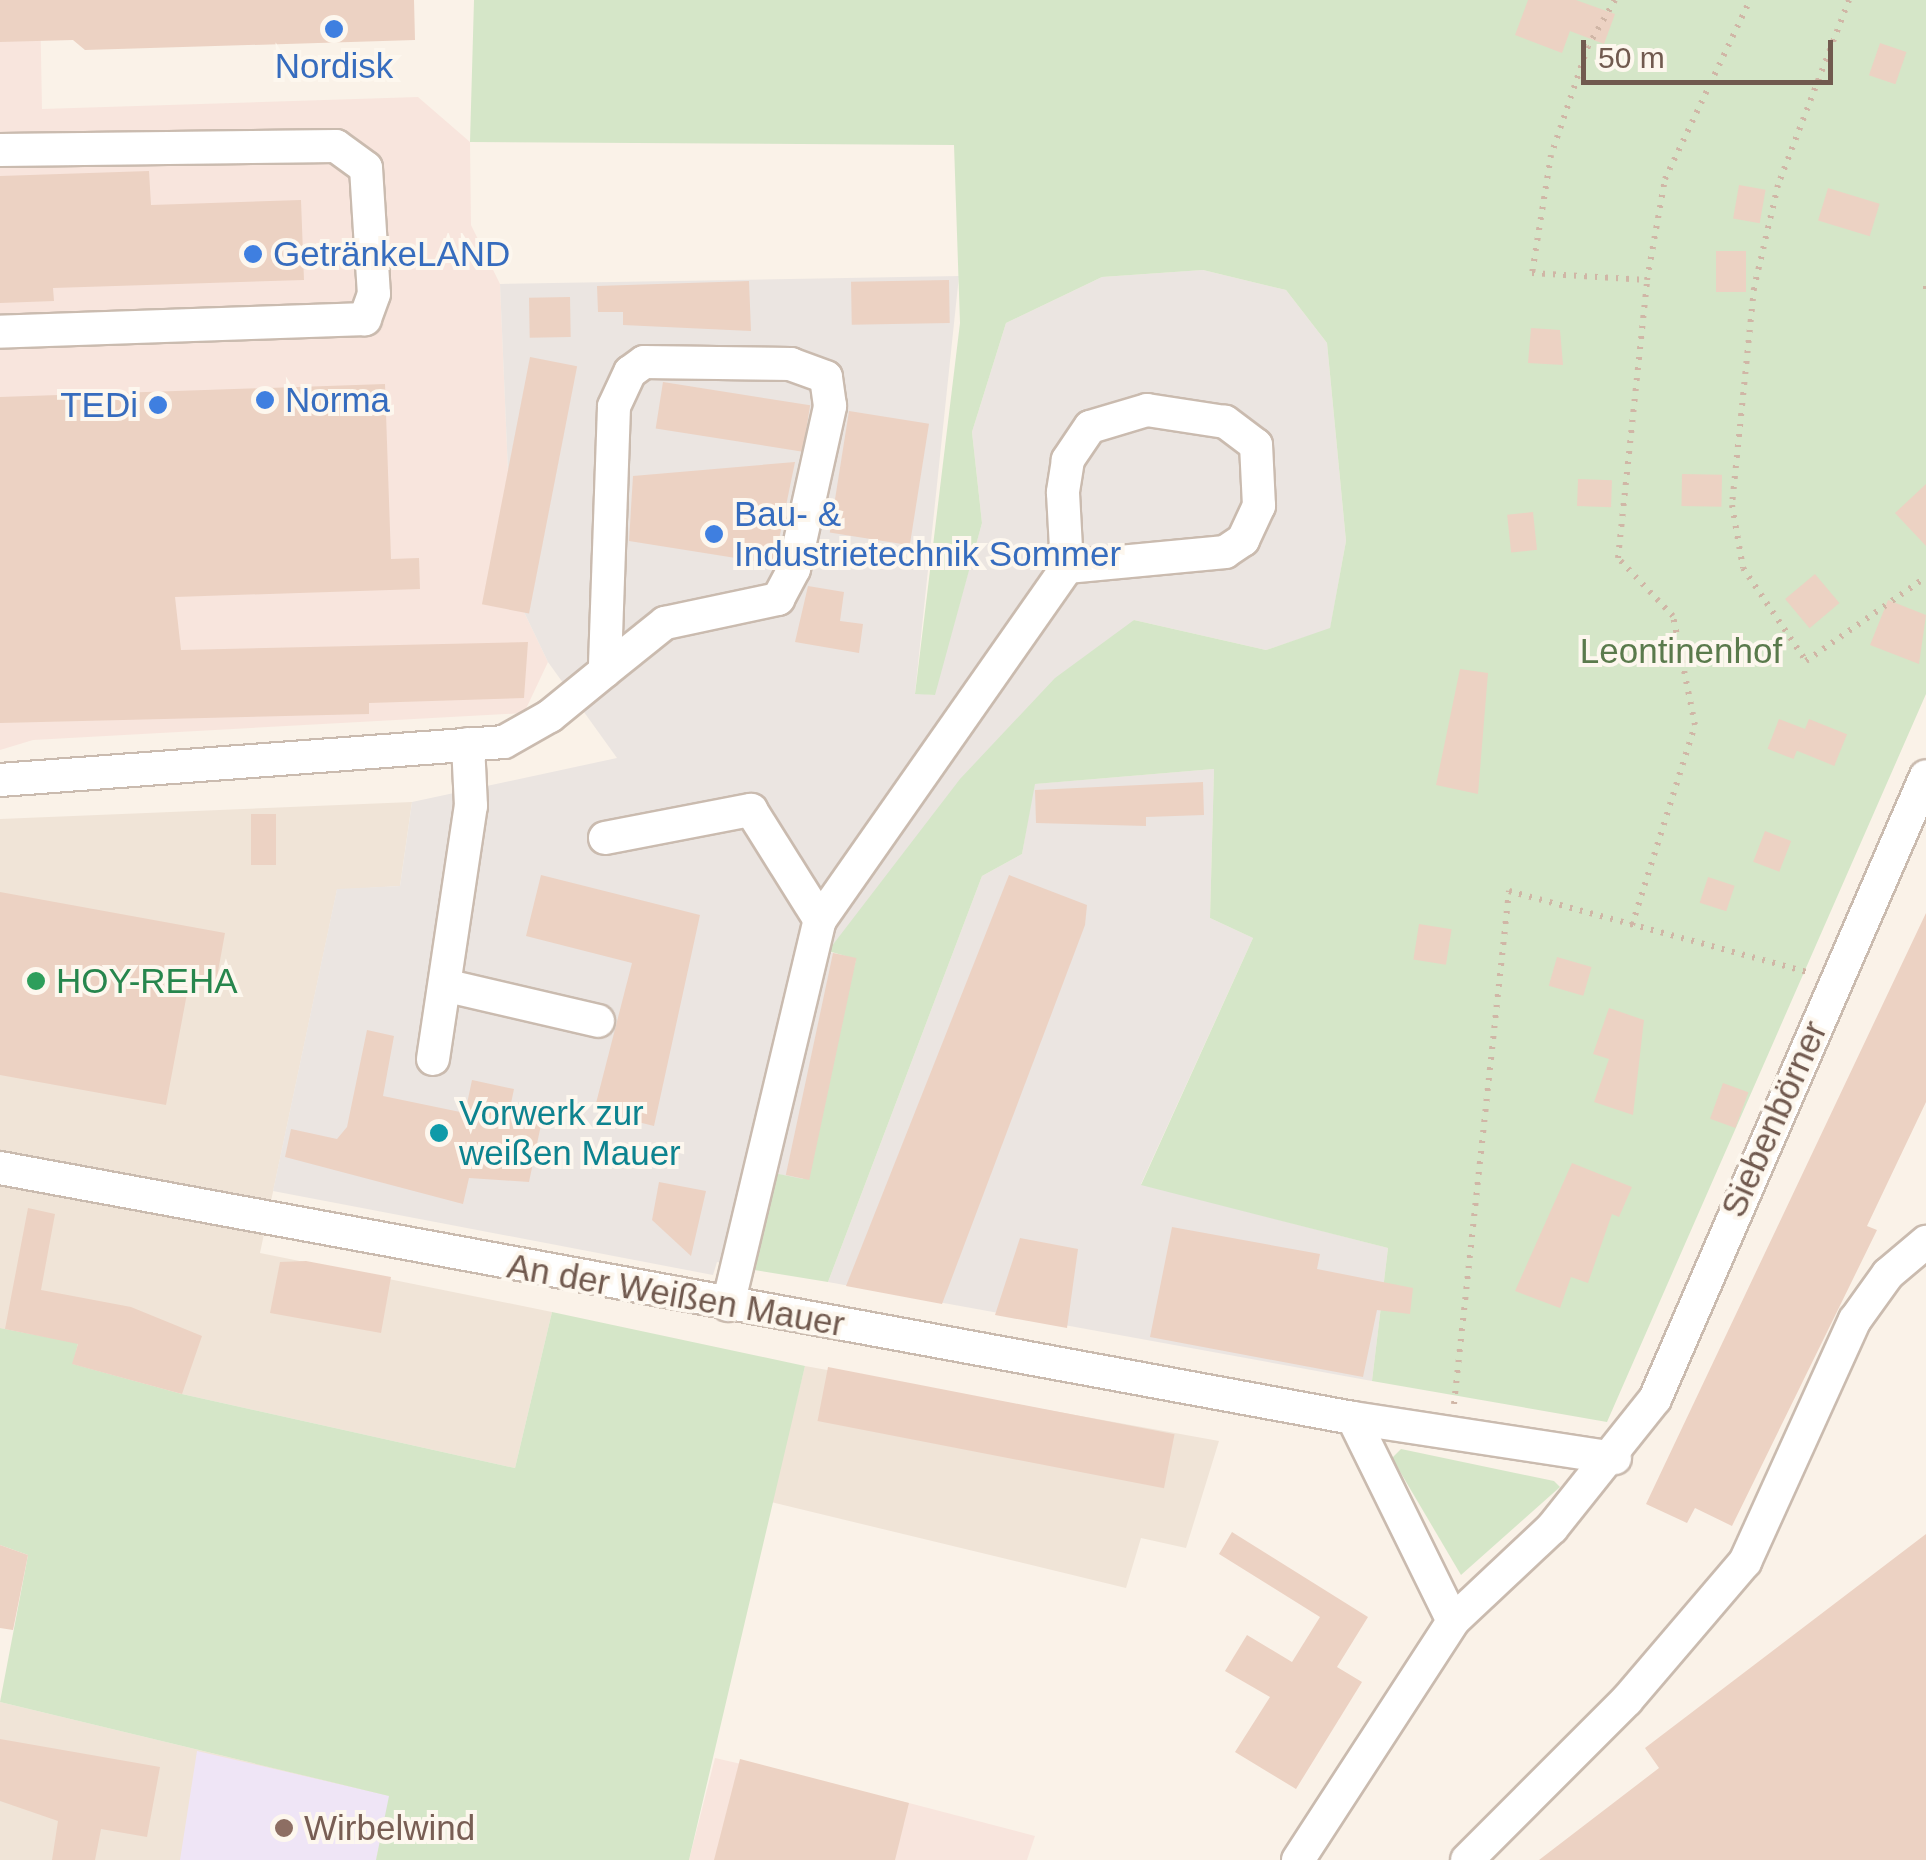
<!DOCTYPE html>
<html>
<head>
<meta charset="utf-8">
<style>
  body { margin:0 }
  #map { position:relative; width:1926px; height:1860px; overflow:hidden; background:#faf2e8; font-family:Helvetica,sans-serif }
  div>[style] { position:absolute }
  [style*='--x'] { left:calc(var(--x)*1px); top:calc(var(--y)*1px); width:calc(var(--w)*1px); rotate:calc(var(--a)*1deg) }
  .residential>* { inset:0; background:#f0e4d7 }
  .commercial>* { inset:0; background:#f8e5dd }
  .industrial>* { inset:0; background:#ebe5e1 }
  .education>* { inset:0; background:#efe5f6 }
  .green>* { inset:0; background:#d5e6c8 }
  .building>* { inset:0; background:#ecd2c3; transform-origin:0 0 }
  .path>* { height:6px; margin-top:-3px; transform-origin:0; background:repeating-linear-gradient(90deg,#d0b6a6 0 2.5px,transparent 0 10.5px) }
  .roads { filter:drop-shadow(2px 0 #cabbaf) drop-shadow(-2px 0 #cabbaf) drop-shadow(0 2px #cabbaf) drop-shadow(0 -2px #cabbaf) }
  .minor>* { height:32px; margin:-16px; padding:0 16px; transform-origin:16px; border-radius:16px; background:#fff }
  .dots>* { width:28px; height:28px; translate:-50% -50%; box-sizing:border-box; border:5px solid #fdf7ee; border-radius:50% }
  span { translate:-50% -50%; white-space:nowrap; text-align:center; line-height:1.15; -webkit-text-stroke:8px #fdf7ee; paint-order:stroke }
  .shop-label { font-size:35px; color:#366cbe }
  .left { translate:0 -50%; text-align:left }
  .right { translate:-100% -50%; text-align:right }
  .park-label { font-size:35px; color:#5a7a4c }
  .leisure-label { font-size:35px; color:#27864d }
  .culture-label { font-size:35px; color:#0d838f }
  .street-label { font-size:35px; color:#715a4f }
  .education-label { font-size:35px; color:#785e54 }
  .scale { position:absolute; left:1581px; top:40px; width:252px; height:45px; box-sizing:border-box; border:5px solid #715a4f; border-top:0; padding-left:12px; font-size:30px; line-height:35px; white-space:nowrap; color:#715a4f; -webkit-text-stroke:8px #fdf7ee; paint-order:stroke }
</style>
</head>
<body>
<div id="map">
  <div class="residential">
    <div style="clip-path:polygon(412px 802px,400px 886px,337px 890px,260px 1253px,552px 1312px,515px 1468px,182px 1394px,72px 1364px,77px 1343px,0 1328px,0 819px)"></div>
    <div style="clip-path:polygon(805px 1366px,1219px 1441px,1186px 1548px,1141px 1538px,1126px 1588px,771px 1502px)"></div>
    <div style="clip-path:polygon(0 1702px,390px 1796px,376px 1860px,0 1860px)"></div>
  </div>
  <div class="commercial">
    <div style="clip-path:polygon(0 0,40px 0,42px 109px,418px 97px,470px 142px,471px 225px,500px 284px,513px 589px,548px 662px,524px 713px,33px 740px,0 750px)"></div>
    <div style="clip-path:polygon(715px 1758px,909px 1803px,1035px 1836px,1027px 1860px,689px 1860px)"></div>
  </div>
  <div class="industrial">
    <div style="clip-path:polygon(1203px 270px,1286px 290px,1327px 343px,1346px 541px,1330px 629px,1266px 650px,1134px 620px,829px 952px,856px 958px,803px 1180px,774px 1173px,754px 1270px,717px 1262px,713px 1275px,273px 1191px,337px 889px,400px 886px,412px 802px,617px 758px,548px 662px,513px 589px,500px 284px,959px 276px,915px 693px,934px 695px,982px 523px,972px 432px,1006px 323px,1102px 277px)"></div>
    <div style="clip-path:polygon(1214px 769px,1210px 918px,1253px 938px,1141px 1184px,1388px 1248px,1372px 1381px,828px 1282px,982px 876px,1022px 854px,1034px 784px)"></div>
  </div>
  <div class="education">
    <div style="clip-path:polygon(197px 1751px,390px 1796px,376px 1860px,180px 1860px)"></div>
  </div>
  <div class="green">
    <div style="clip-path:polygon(474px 0,1926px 0,1926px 694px,1607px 1422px,1372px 1381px,1388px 1248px,1141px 1185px,1253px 938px,1210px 918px,1214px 769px,1035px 784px,1022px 854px,982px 876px,828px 1282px,754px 1270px,774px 1173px,803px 1179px,856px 959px,828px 951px,960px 779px,1055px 678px,1134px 620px,1266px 650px,1330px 628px,1346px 541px,1327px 343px,1286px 290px,1203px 270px,1102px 277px,1006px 323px,972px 432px,982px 523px,935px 695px,915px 694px,960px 323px,954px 145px,470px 142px)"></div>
    <div style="clip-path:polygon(552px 1312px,805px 1366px,689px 1860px,376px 1860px,389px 1796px,0 1702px,28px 1555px,0 1545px,0 1328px,78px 1343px,73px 1364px,182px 1394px,515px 1468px)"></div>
    <div style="clip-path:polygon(1401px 1449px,1554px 1481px,1560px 1487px,1461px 1575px,1392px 1458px)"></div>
  </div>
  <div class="building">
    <div style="clip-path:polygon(0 0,414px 0,415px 40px,85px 50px,73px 40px,0 42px)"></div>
    <div style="clip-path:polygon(1528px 0,1576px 0,1615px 14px,1604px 44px,1570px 31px,1562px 53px,1515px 35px)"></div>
    <div style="left:1880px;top:43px;width:28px;height:34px;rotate:19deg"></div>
    <div style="clip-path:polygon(149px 171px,151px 205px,301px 200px,304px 280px,53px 288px,54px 301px,0 303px,0 176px)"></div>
    <div style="left:1739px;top:185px;width:27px;height:34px;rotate:10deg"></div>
    <div style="left:1828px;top:188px;width:54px;height:34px;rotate:17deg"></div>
    <div style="left:1716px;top:251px;width:30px;height:41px"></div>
    <div style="left:949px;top:280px;width:43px;height:98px;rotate:89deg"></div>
    <div style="clip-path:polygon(749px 281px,751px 331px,623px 325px,623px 312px,598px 312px,597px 286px)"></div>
    <div style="left:570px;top:297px;width:40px;height:41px;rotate:89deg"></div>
    <div style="clip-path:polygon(1531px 328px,1560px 330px,1563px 365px,1528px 363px)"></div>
    <div style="left:530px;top:357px;width:48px;height:252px;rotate:11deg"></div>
    <div style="left:663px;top:382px;width:149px;height:47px;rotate:9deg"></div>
    <div style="clip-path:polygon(385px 384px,391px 559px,419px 558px,420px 589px,175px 597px,181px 650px,528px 642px,524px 698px,369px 703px,369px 714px,0 723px,0 397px)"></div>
    <div style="left:849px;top:411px;width:81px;height:123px;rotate:9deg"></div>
    <div style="clip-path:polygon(795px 462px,774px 564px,629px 541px,633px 476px)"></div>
    <div style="left:1682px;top:474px;width:40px;height:32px;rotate:1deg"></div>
    <div style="left:1578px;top:479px;width:34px;height:27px;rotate:2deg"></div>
    <div style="clip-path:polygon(1926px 484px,1926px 546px,1895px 513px)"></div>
    <div style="left:1533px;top:512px;width:38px;height:26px;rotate:84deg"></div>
    <div style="left:1815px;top:574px;width:38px;height:39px;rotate:50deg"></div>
    <div style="clip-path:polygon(808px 586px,844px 592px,840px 621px,863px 624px,859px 653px,795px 642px)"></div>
    <div style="clip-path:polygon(1888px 600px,1926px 615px,1919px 664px,1870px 645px)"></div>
    <div style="clip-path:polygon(1460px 669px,1488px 673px,1478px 794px,1436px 785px)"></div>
    <div style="left:1779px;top:719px;width:28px;height:32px;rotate:21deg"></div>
    <div style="left:1809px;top:719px;width:41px;height:34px;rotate:22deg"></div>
    <div style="clip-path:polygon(1203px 782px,1204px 815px,1146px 817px,1146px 826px,1036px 823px,1035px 790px)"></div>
    <div style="left:251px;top:814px;width:25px;height:51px"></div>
    <div style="left:1765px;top:831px;width:28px;height:33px;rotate:21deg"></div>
    <div style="clip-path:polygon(541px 875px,700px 915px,654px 1126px,594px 1111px,632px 963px,526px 936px)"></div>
    <div style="clip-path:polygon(1009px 875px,1087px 905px,1085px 925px,942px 1304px,846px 1286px)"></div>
    <div style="left:1708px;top:877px;width:28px;height:27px;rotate:18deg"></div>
    <div style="clip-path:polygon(0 892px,225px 933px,215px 988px,189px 983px,166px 1105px,0 1075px)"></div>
    <div style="clip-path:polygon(1926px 913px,1926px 1102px,1867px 1226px,1877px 1230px,1732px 1526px,1695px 1508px,1687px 1523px,1646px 1504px)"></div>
    <div style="left:1419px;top:924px;width:33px;height:36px;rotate:9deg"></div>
    <div style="left:833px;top:953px;width:24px;height:227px;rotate:12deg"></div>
    <div style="left:1557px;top:957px;width:36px;height:30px;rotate:16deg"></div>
    <div style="clip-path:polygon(1609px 1008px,1644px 1020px,1633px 1115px,1594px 1102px,1609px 1059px,1593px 1054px)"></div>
    <div style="clip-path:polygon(367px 1030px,394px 1036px,383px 1096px,465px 1113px,472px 1080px,514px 1089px,509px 1113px,542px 1120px,529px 1182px,469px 1178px,463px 1204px,285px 1157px,291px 1129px,337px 1139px,347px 1127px)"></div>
    <div style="left:1723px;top:1083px;width:27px;height:38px;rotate:20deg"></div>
    <div style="clip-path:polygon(1572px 1163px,1632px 1187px,1619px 1217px,1612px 1214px,1588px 1283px,1571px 1277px,1560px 1308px,1515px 1291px)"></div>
    <div style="clip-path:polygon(659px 1182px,706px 1191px,691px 1256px,652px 1220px)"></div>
    <div style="clip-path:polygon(28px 1208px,55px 1214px,41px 1290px,131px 1307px,202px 1336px,182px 1394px,72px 1364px,78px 1344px,5px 1329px)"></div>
    <div style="clip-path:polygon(1172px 1227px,1320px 1254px,1317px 1269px,1413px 1288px,1410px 1314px,1377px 1310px,1363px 1377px,1150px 1337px)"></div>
    <div style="clip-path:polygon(1020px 1238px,1078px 1249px,1067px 1328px,995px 1315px)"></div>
    <div style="clip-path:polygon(306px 1261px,391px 1277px,381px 1333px,270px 1313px,280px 1262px)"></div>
    <div style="left:828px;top:1367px;width:353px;height:55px;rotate:11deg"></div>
    <div style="clip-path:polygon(1232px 1532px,1368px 1617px,1337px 1667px,1362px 1682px,1296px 1789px,1235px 1752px,1270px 1697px,1225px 1671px,1247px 1635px,1292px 1662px,1320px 1617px,1219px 1554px)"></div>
    <div style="clip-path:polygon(1926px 1534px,1926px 1860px,1539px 1860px,1659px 1768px,1645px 1748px)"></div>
    <div style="clip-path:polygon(0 1545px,28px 1555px,13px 1630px,0 1628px)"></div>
    <div style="clip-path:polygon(0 1739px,160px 1767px,147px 1837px,101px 1829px,95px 1860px,52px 1860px,58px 1821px,0 1801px)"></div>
    <div style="clip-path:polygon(740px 1759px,909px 1803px,895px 1860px,714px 1860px)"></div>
  </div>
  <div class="path">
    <div style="--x:1615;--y:0;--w:53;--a:120.4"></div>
    <div style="--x:1588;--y:46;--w:115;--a:108.7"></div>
    <div style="--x:1551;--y:155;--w:120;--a:99.1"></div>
    <div style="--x:1532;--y:273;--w:115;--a:3.5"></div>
    <div style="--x:1849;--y:0;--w:198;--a:111"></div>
    <div style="--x:1778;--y:185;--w:106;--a:103.1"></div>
    <div style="--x:1754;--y:288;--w:218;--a:95.8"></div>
    <div style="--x:1732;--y:505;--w:64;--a:80.1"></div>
    <div style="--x:1743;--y:568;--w:112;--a:55.9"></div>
    <div style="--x:1806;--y:661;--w:146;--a:-35"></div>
    <div style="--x:1926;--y:286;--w:10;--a:90"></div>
    <div style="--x:1632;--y:925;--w:210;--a:-72.5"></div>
    <div style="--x:1695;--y:725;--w:111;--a:-101.4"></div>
    <div style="--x:1673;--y:616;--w:80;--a:-133.5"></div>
    <div style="--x:1618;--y:558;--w:280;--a:-84"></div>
    <div style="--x:1647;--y:280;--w:103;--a:-79.9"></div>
    <div style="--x:1665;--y:179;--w:198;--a:-64.6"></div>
    <div style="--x:1454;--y:1404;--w:516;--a:-83.88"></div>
    <div style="--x:1509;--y:891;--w:312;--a:15.2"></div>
  </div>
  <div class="roads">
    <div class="minor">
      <div style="--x:0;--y:150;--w:336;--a:-0.7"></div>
      <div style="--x:336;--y:146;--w:37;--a:36"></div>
      <div style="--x:366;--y:168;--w:126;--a:86.4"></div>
      <div style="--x:374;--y:294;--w:27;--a:110"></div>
      <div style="--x:365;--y:319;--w:365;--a:178"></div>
      <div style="--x:0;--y:780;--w:505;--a:-4.31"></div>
      <div style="--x:504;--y:742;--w:53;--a:-29.5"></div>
      <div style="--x:550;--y:716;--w:71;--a:-39.3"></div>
      <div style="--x:605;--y:671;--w:77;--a:-38.7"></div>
      <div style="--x:665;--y:623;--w:116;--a:-12"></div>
      <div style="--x:778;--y:599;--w:34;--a:-62"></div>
      <div style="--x:794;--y:569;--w:167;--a:-77.5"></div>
      <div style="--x:830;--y:406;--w:29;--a:-98"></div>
      <div style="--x:826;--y:377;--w:37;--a:-160"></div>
      <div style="--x:791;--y:364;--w:147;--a:-179.2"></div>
      <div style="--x:644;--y:362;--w:17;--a:144"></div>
      <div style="--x:630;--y:372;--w:38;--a:115"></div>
      <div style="--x:614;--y:407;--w:264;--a:92"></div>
      <div style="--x:605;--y:838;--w:149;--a:-10.9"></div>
      <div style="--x:751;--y:810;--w:130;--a:57.9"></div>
      <div style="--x:448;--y:986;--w:154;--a:13.1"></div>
      <div style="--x:433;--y:1059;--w:256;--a:-81.5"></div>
      <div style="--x:471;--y:806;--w:62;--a:-92.8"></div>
      <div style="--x:0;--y:1168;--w:1376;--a:10.47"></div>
      <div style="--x:1353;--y:1418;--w:265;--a:8.7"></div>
      <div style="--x:728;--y:1305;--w:396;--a:-76.6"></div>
      <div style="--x:820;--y:920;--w:431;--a:-55"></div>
      <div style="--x:1067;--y:567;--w:159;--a:-5.4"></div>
      <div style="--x:1225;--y:552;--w:22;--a:-34"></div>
      <div style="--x:1243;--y:540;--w:38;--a:-65"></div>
      <div style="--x:1259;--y:506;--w:61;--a:-92.8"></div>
      <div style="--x:1256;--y:445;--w:39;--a:-143"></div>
      <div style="--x:1225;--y:422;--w:79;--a:-171.3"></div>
      <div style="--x:1147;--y:410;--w:59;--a:163.4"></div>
      <div style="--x:1090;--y:427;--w:40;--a:124"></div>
      <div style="--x:1068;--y:460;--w:33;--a:99"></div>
      <div style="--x:1063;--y:493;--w:74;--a:86.9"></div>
      <div style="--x:1353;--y:1418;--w:226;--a:63.8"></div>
      <div style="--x:1298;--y:1860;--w:285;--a:-57"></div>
      <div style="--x:1453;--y:1621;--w:136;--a:-43.2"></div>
      <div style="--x:1552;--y:1528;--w:165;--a:-51.4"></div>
      <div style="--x:1655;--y:1399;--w:679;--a:-66.49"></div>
      <div style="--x:1467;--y:1860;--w:226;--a:-45"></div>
      <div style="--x:1627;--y:1700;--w:182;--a:-49.5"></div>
      <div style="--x:1745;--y:1562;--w:266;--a:-65.6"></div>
      <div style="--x:1855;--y:1320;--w:57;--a:-54.3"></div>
      <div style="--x:1888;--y:1274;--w:50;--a:-40.1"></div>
    </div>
  </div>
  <div class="dots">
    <div style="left:334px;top:29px;background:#3f7fe0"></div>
    <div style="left:253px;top:254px;background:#3f7fe0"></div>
    <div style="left:265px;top:400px;background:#3f7fe0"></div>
    <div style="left:158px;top:405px;background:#3f7fe0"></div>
    <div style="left:714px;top:534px;background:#3f7fe0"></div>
    <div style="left:36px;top:981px;background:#2e9e5b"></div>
    <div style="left:439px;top:1133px;background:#0f9aa8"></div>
    <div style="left:284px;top:1828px;background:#8d6e63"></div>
  </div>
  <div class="shop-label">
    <span style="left:334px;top:66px">Nordisk</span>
    <span class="left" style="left:273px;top:254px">GetränkeLAND</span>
    <span class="left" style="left:285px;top:400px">Norma</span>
    <span class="right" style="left:138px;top:405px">TEDi</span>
    <span class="left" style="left:734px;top:534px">Bau- &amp;<br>Industrietechnik Sommer</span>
  </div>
  <div class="park-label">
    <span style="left:1681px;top:651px">Leontinenhof</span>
  </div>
  <div class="leisure-label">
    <span class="left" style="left:56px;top:981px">HOY-REHA</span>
  </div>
  <div class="culture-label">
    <span class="left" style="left:459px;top:1133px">Vorwerk zur<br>weißen Mauer</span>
  </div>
  <div class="street-label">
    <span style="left:1774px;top:1119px;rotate:-66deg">Siebenbörner</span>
    <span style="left:676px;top:1295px;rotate:10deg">An der Weißen Mauer</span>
  </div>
  <div class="education-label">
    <span class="left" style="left:304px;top:1828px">Wirbelwind</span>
  </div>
  <div class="scale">50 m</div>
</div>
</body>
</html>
